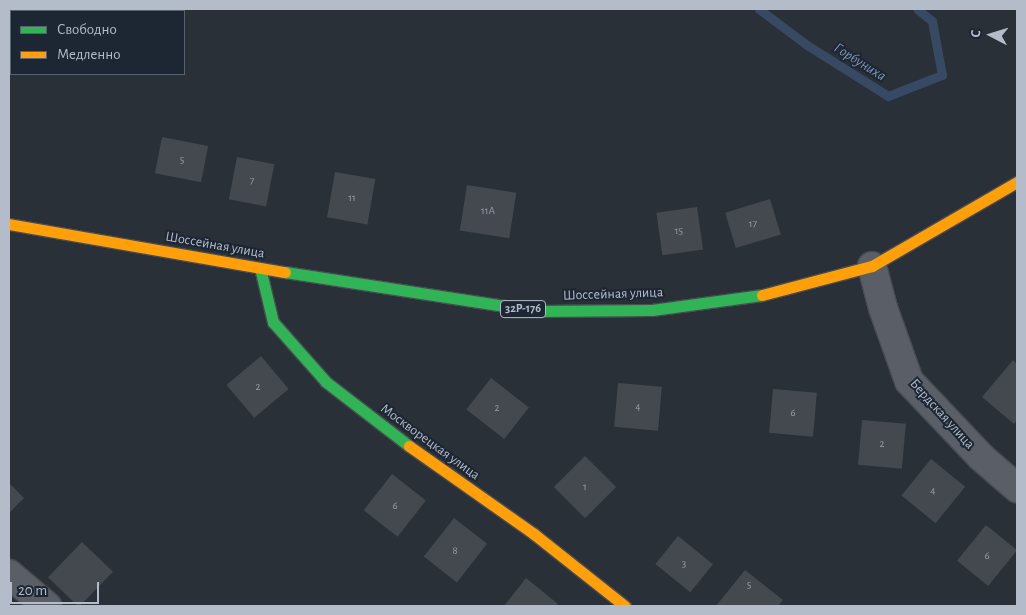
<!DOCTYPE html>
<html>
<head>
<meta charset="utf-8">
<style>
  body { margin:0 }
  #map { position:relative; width:1026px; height:615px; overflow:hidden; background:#2a3038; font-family:"Alegreya Sans",sans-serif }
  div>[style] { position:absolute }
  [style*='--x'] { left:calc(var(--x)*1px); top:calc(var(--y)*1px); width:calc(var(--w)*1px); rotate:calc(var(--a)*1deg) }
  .stream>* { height:9px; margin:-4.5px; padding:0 4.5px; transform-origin:4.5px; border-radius:4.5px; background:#384963 }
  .building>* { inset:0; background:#444950; transform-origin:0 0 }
  .roads { filter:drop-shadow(1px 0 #484c53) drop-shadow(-1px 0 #484c53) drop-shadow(0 1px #484c53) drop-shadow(0 -1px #484c53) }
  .street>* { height:28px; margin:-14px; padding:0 14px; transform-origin:14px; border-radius:14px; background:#5a5e66 }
  .fast>* { height:11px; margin:-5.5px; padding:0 5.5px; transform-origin:5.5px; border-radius:5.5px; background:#30b455 }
  .slow>* { height:11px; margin:-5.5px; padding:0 5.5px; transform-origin:5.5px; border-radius:5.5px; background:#ff9f0a }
  span { translate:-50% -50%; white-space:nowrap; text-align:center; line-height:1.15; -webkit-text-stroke:4px #1d2633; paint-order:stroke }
  .number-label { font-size:11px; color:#989fab }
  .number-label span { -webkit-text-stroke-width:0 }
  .shield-label span { padding:1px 4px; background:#1d2633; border:1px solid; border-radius:4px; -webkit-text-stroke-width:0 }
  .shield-label { font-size:12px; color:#b4bcc9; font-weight:700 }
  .street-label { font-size:14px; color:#b4bcc9 }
  .water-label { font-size:15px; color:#7c92b1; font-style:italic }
  .frame { position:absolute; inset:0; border:10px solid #b4bcc9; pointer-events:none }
  .legend { position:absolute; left:10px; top:10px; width:175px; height:65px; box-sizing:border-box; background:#1d2633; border:1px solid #59626f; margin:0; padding:6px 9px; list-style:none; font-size:15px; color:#b4bcc9 }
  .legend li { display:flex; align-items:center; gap:10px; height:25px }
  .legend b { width:25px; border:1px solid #59626f }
  .north { position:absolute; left:966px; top:10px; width:50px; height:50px; -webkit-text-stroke:4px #1d2633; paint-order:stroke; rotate:275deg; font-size:14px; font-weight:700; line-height:20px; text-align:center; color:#b4bcc9 }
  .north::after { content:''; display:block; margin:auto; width:18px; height:22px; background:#b4bcc9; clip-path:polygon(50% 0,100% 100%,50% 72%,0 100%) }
  .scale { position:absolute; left:10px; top:582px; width:89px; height:22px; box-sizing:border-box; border:2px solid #b4bcc9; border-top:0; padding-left:6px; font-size:15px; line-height:18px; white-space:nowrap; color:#b4bcc9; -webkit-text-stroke:4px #1d2633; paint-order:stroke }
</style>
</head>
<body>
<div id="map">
  <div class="stream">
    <div style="--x:759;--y:9;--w:60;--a:36.9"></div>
    <div style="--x:807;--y:45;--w:96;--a:32.2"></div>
    <div style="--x:888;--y:96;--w:58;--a:-21.3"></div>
    <div style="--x:942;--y:75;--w:55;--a:-100.5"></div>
    <div style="--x:932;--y:21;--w:19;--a:-141"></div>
  </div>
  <div class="building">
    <div style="left:162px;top:137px;width:47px;height:37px;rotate:11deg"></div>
    <div style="left:237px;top:157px;width:38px;height:43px;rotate:11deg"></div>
    <div style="left:335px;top:172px;width:41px;height:46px;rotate:10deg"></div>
    <div style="left:467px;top:185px;width:50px;height:46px;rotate:9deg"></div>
    <div style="left:770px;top:199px;width:37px;height:47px;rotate:73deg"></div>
    <div style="left:697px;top:207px;width:43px;height:41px;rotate:82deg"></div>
    <div style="left:261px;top:356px;width:43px;height:45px;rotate:50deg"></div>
    <div style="clip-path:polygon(1013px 360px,1017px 364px,1017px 420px,1014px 424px,982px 397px)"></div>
    <div style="left:491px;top:378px;width:48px;height:40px;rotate:38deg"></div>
    <div style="left:618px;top:383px;width:44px;height:44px;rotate:5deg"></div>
    <div style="left:773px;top:389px;width:44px;height:44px;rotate:5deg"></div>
    <div style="left:862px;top:420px;width:44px;height:45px;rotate:5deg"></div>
    <div style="left:585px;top:456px;width:44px;height:44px;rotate:45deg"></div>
    <div style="left:931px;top:459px;width:44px;height:47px;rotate:39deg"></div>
    <div style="left:392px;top:474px;width:43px;height:46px;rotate:38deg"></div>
    <div style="clip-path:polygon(9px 483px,24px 498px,9px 513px)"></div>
    <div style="left:454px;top:518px;width:42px;height:49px;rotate:38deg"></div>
    <div style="left:986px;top:525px;width:40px;height:46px;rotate:39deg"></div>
    <div style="left:678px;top:536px;width:45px;height:36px;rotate:39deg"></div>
    <div style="left:82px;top:542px;width:43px;height:49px;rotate:44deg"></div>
    <div style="clip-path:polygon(745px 570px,783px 600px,778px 606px,716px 606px)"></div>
    <div style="clip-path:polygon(526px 578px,558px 604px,556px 606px,504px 606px)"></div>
  </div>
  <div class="roads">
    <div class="street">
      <div style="--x:872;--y:266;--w:43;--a:75.3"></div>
      <div style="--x:883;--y:308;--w:77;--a:70.4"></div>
      <div style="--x:909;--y:381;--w:105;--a:46.5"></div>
      <div style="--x:981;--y:457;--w:48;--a:40.7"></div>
      <div style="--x:9;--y:574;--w:50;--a:40.1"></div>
    </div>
    <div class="fast">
      <div style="--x:260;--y:268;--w:56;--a:76.5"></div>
      <div style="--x:273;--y:322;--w:80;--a:48.5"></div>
      <div style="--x:326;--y:382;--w:105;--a:37.6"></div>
      <div style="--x:285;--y:272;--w:255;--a:8.8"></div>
      <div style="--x:537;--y:311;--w:115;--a:-0.5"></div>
      <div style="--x:652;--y:310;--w:111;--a:-7.8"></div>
    </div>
    <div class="slow">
      <div style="--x:9;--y:224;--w:280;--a:9.9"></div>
      <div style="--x:762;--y:295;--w:114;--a:-14.8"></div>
      <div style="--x:872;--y:266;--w:168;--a:-30.1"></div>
      <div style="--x:409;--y:446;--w:153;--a:35.1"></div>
      <div style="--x:534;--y:534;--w:116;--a:38.4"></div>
    </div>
  </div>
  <div class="number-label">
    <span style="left:182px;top:160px">5</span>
    <span style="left:252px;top:181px">7</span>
    <span style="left:352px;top:198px">11</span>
    <span style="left:488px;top:211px">11А</span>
    <span style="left:753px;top:224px">17</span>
    <span style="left:679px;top:231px">15</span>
    <span style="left:258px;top:387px">2</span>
    <span style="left:638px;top:407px">4</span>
    <span style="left:497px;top:408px">2</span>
    <span style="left:793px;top:413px">6</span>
    <span style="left:882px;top:444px">2</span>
    <span style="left:585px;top:487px">1</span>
    <span style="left:933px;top:491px">4</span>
    <span style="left:395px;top:506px">6</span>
    <span style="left:455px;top:551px">8</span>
    <span style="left:987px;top:556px">6</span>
    <span style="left:684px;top:564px">3</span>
    <span style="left:749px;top:585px">5</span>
  </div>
  <div class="shield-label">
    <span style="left:523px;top:309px">32Р-176</span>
  </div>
  <div class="street-label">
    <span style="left:215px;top:245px;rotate:10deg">Шоссейная улица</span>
    <span style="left:613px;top:294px;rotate:-2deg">Шоссейная улица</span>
    <span style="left:942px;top:414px;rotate:48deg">Бердская улица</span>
    <span style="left:430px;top:442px;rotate:36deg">Москворецкая улица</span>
  </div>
  <div class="water-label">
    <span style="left:860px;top:62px;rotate:32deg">Горбуниха</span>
  </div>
  <div class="frame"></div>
  <ul class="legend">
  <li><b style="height:6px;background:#30b455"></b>Свободно</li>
  <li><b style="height:6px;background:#ff9f0a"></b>Медленно</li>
  </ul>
  <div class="north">С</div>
  <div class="scale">20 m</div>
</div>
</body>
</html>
